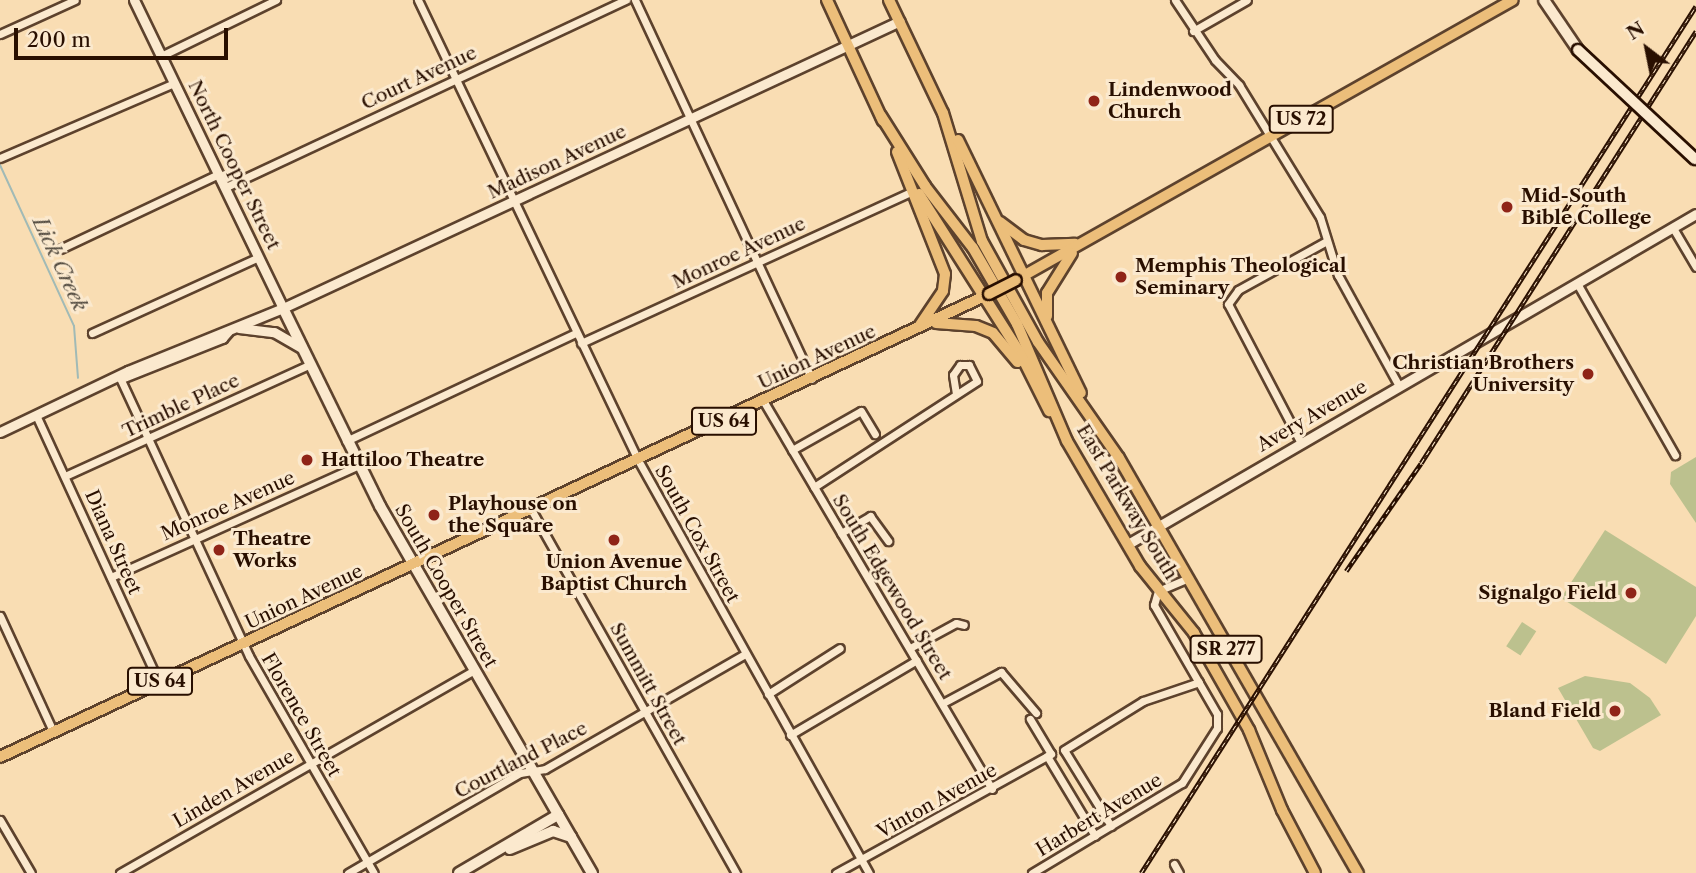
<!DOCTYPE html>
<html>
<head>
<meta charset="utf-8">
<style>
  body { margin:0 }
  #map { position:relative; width:1696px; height:873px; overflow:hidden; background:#f9ddb3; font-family:"Libre Caslon Text",serif }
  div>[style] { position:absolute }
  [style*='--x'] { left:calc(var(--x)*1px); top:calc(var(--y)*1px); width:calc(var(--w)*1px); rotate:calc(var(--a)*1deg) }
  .green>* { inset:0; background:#bcc18e; transform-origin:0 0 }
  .stream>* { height:2px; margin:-1px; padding:0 1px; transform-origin:1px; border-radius:1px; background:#a1bab6 }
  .roads { filter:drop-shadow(2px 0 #5d422d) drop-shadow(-2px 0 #5d422d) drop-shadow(0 2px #5d422d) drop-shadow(0 -2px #5d422d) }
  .minor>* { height:7px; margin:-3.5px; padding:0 3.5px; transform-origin:3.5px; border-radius:3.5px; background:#fbe9ce }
  .tertiary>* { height:9px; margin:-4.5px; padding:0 4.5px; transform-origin:4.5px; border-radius:4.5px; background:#fbe9ce }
  .secondary>* { height:10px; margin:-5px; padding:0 5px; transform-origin:5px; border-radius:5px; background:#fbe9ce }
  .primary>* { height:10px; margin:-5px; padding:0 5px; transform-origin:5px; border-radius:5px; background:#ecbe7a }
  .rail>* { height:4.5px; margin-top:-2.25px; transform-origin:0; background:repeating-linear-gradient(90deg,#fbe9ce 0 5px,#290f00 0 10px); box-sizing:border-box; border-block:2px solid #290f00 }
  .bridges { filter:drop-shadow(2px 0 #290f00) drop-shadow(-2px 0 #290f00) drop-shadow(0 2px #290f00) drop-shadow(0 -2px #290f00) }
  .secondary-bridge>* { height:10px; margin:-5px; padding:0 5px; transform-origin:5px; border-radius:5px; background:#fbe9ce }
  .primary-bridge>* { height:10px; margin:-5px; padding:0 5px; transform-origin:5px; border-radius:5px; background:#ecbe7a }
  .dots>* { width:19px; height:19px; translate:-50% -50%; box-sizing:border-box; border:4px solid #fbe9ce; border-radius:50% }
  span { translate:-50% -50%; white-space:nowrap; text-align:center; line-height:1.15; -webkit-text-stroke:6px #fbe9ce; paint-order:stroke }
  .shield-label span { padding:2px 5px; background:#fbe9ce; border:2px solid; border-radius:5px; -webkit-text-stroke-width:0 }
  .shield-label { font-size:18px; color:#290f00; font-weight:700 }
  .street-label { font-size:19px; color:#290f00 }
  .poi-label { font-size:19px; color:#290f00; font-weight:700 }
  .left { translate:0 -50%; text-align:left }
  .right { translate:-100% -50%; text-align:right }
  .water-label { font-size:21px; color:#534b40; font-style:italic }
  .north { position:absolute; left:1612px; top:14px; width:70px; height:70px; -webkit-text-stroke:5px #fbe9ce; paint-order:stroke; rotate:328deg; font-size:19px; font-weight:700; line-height:28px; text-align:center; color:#290f00 }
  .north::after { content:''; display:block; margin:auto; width:24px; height:32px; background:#290f00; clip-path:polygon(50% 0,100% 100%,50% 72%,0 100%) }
  .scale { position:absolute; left:14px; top:28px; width:214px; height:32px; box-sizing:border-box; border:4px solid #290f00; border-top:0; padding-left:9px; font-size:21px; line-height:24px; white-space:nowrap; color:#290f00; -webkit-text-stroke:5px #fbe9ce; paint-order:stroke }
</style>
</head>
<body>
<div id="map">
  <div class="green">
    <div style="clip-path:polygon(1696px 457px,1696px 523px,1670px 484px,1671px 472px)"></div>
    <div style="clip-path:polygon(1605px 530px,1696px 587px,1696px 616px,1666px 664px,1561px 598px)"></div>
    <div style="left:1522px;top:622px;width:17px;height:29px;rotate:33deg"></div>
    <div style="clip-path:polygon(1585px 676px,1630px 683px,1650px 698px,1661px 715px,1600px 751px,1593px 748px,1558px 688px)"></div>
  </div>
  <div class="stream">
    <div style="--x:0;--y:165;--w:177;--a:65.3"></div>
    <div style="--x:74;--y:326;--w:52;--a:85.6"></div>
  </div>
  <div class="roads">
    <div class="minor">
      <div style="--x:418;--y:0;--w:510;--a:64.44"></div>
      <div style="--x:638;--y:460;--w:473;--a:60.8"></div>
      <div style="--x:635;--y:0;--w:418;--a:65"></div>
      <div style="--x:1175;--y:0;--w:72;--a:56.3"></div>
      <div style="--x:1215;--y:60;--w:35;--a:46"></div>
      <div style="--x:1239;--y:85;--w:155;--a:58.5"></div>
      <div style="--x:1320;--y:217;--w:61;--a:72.8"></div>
      <div style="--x:1338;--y:275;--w:127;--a:61.2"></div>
      <div style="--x:1193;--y:31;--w:62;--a:-29.9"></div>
      <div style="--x:0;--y:34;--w:82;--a:-24.4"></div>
      <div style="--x:161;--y:56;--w:128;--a:-26"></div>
      <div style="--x:0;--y:158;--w:189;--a:-23.3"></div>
      <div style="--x:226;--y:187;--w:442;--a:-25.1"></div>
      <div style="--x:1673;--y:228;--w:45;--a:59.5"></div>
      <div style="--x:60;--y:249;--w:176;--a:-25.3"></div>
      <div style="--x:1578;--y:285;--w:196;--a:60.3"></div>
      <div style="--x:92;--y:333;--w:183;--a:-24.5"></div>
      <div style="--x:581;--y:343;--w:363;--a:-24.6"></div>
      <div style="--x:120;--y:378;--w:306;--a:65.1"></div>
      <div style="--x:249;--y:656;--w:250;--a:60.1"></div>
      <div style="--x:764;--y:402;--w:449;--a:59.5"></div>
      <div style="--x:36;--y:415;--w:294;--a:65.3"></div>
      <div style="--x:346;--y:441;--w:254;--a:-25.2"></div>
      <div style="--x:1301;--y:443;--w:157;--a:-117.7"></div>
      <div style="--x:1228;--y:304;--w:17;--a:-54"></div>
      <div style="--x:1238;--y:290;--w:99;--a:-28.9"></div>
      <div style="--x:792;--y:450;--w:79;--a:-29.5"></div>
      <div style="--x:861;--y:411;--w:27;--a:59"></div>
      <div style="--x:65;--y:476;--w:268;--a:-24.5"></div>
      <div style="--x:814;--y:487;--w:194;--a:-33"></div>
      <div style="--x:977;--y:381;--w:18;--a:-117"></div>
      <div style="--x:969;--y:365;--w:9;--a:180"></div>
      <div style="--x:960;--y:365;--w:12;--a:125"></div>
      <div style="--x:953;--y:375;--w:18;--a:81"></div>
      <div style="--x:532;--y:511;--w:416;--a:60.6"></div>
      <div style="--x:841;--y:533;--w:34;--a:-30"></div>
      <div style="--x:870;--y:516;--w:31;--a:54"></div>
      <div style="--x:111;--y:577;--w:272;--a:-24.3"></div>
      <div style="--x:0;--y:616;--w:127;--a:65.3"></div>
      <div style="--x:910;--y:648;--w:52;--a:-28.5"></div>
      <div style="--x:956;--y:623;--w:8;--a:14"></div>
      <div style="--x:768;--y:694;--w:85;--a:-32.6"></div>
      <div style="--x:943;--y:703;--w:66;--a:-28.1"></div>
      <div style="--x:1001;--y:672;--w:54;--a:49.5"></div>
      <div style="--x:790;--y:735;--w:147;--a:-30.6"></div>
      <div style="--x:1047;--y:756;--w:93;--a:59"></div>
      <div style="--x:0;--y:820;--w:61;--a:59.7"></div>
      <div style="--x:1111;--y:826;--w:89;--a:-121.7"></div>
      <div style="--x:1064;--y:750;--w:93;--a:-31.8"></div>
      <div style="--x:1143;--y:701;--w:59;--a:-18.7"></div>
      <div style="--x:1174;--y:864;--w:10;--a:61"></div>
      <div style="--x:120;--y:873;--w:408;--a:-29.8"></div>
      <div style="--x:348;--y:873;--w:199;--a:-30.2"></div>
      <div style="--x:520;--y:773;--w:25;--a:-9"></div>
      <div style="--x:545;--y:769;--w:231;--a:-29.9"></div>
      <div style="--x:836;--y:873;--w:246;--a:-29"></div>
      <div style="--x:1051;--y:754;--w:41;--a:-121"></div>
      <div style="--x:1032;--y:873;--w:175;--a:-31"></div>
      <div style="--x:1182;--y:783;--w:65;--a:-57.5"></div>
      <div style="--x:1217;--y:728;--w:14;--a:-90"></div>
      <div style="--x:1217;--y:714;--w:126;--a:-120"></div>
      <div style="--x:1154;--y:605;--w:15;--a:-74"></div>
      <div style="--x:1158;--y:591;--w:30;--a:-23"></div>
    </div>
    <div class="tertiary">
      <div style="--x:134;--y:0;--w:342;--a:64.2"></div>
      <div style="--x:239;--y:328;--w:35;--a:7"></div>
      <div style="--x:274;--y:332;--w:30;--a:30"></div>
      <div style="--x:121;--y:378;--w:109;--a:-21.6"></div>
      <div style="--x:222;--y:338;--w:9;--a:-49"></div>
      <div style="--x:0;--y:432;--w:142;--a:-25.5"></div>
      <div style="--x:128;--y:371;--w:167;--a:-22.1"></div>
      <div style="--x:283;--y:308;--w:680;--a:-24.95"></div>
      <div style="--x:1128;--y:544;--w:657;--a:-30.16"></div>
    </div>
    <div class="secondary">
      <div style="--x:1544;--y:0;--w:60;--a:55.8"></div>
      <div style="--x:283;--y:308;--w:220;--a:63.9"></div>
      <div style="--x:380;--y:506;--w:424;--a:60"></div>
      <div style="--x:510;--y:849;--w:47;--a:-22.7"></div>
      <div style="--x:553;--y:831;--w:19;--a:18"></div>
      <div style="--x:459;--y:873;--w:115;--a:-30.4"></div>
    </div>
    <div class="primary">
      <div style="--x:827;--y:0;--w:133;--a:65.2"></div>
      <div style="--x:889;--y:0;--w:125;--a:64.5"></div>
      <div style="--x:943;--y:113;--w:134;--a:73.1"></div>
      <div style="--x:982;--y:241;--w:115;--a:61"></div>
      <div style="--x:1038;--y:342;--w:141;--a:55.1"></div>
      <div style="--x:1119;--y:458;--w:479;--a:60.1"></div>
      <div style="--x:881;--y:116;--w:83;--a:57.8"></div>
      <div style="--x:925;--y:186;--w:78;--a:52.3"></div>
      <div style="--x:973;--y:248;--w:88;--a:59.9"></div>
      <div style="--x:1017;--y:324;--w:127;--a:66.9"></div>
      <div style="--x:1067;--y:441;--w:145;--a:59.7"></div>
      <div style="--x:1140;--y:566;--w:86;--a:51.1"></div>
      <div style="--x:1194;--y:633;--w:112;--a:60.4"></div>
      <div style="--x:1249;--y:730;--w:87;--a:67.6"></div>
      <div style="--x:1282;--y:810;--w:71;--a:62.4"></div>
      <div style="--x:958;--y:140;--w:281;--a:64.1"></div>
      <div style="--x:897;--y:152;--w:131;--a:68.5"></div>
      <div style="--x:945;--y:274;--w:17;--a:97"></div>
      <div style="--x:943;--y:291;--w:41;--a:124.1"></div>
      <div style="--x:919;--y:194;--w:191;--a:57.6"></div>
      <div style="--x:1021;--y:355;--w:63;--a:63.4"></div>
      <div style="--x:1000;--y:222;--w:30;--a:37"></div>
      <div style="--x:1024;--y:240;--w:19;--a:16"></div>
      <div style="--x:1042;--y:245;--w:33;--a:-2"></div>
      <div style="--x:1016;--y:280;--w:570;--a:-29.4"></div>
      <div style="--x:1047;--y:316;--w:23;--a:-90"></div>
      <div style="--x:1047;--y:293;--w:47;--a:-58"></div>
      <div style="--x:936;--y:323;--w:40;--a:4.3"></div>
      <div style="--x:976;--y:326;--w:18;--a:22"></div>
      <div style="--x:993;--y:333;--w:38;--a:50"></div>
      <div style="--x:0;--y:757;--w:1092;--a:-25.09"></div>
    </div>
  </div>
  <div class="rail">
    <div style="--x:1346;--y:571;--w:131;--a:-55.2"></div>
    <div style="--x:1421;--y:463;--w:512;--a:-57.52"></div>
    <div style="--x:1141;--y:873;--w:1029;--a:-57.38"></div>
  </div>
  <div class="bridges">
    <div class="secondary-bridge">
      <div style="--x:1578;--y:50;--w:160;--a:43"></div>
    </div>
    <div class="primary-bridge">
      <div style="--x:989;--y:294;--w:30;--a:-27"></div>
    </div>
  </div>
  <div class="dots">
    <div style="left:1094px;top:101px;background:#8f2418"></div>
    <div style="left:1507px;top:207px;background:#8f2418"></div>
    <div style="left:1121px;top:277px;background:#8f2418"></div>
    <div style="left:1588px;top:374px;background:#8f2418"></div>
    <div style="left:307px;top:460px;background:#8f2418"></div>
    <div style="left:434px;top:515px;background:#8f2418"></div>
    <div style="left:614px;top:540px;background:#8f2418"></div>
    <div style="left:219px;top:550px;background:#8f2418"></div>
    <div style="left:1631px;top:593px;background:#8f2418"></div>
    <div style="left:1615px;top:711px;background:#8f2418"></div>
  </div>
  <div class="shield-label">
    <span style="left:1301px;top:119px">US 72</span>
    <span style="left:724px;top:421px">US 64</span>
    <span style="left:1226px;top:649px">SR 277</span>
    <span style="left:160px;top:681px">US 64</span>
  </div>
  <div class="street-label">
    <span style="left:419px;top:78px;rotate:-25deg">Court Avenue</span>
    <span style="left:557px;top:162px;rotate:-25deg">Madison Avenue</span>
    <span style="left:234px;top:165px;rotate:64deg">North Cooper Street</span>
    <span style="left:739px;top:253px;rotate:-25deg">Monroe Avenue</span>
    <span style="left:817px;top:357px;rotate:-25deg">Union Avenue</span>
    <span style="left:181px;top:406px;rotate:-25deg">Trimble Place</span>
    <span style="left:1312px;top:416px;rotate:-30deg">Avery Avenue</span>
    <span style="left:1127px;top:502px;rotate:59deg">East Parkway South</span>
    <span style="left:228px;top:506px;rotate:-24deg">Monroe Avenue</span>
    <span style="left:697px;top:534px;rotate:61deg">South Cox Street</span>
    <span style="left:113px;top:542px;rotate:66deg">Diana Street</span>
    <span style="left:446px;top:586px;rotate:60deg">South Cooper Street</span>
    <span style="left:892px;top:587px;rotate:59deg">South Edgewood Street</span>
    <span style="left:304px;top:597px;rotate:-25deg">Union Avenue</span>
    <span style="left:648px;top:684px;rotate:61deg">Summitt Street</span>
    <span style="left:301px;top:715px;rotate:60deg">Florence Street</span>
    <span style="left:521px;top:760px;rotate:-27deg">Courtland Place</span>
    <span style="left:234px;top:789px;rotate:-30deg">Linden Avenue</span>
    <span style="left:937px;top:801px;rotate:-29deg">Vinton Avenue</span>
    <span style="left:1099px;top:815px;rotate:-31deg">Harbert Avenue</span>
  </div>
  <div class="poi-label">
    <span class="left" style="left:1108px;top:101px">Lindenwood<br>Church</span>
    <span class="left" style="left:1521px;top:207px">Mid-South<br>Bible College</span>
    <span class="left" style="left:1135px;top:277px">Memphis Theological<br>Seminary</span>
    <span class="right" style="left:1574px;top:374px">Christian Brothers<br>University</span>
    <span class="left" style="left:321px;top:460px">Hattiloo Theatre</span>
    <span class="left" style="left:448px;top:515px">Playhouse on<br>the Square</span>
    <span class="left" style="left:233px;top:550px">Theatre<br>Works</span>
    <span style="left:614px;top:573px">Union Avenue<br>Baptist Church</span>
    <span class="right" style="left:1617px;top:593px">Signalgo Field</span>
    <span class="right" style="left:1601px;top:711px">Bland Field</span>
  </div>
  <div class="water-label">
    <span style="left:60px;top:264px;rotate:65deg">Lick Creek</span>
  </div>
  <div class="north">N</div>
  <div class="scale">200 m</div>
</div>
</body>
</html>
